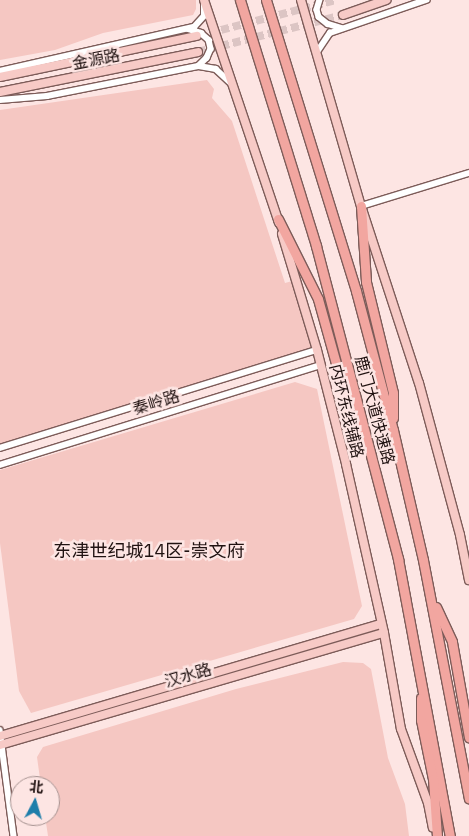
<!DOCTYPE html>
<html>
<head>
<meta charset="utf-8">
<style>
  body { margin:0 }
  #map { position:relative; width:469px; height:836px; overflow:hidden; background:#fde5e3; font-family:"IBM Plex Sans","Noto Sans SC",sans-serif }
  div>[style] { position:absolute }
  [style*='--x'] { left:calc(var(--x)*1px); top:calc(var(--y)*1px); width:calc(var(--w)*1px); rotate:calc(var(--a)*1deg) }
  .green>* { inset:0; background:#f5c7c2 }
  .major-tunnel>* { height:8px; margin-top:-4px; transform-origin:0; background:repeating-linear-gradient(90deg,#dcc5c4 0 8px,transparent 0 12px) }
  .roads { filter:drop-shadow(1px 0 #7d5c59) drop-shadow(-1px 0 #7d5c59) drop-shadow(0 1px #7d5c59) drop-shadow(0 -1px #7d5c59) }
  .minor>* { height:5.5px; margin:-2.75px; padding:0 2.75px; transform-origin:2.75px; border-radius:2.75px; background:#fff }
  .major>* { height:8px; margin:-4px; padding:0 4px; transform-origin:4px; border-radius:4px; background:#f7cac6 }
  .highway>* { height:9px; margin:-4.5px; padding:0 4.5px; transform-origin:4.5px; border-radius:4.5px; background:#f2a6a0 }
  span { translate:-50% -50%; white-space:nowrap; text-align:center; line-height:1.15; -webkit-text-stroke:5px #fde5e3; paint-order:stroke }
  .street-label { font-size:16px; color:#201211 }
  .neighbourhood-label { font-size:18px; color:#201211 }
  .north { position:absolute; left:10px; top:776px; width:50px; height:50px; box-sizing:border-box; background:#fde5e3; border:1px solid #a5918f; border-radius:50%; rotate:6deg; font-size:14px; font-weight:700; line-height:20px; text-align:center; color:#201211 }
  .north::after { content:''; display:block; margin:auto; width:18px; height:22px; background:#1e7eaa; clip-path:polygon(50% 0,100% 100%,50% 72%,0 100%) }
</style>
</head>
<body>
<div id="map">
  <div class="green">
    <div style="clip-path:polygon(0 0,196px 0,196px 9px,193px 15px,103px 33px,55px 50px,0 60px)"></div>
    <div style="clip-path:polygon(207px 80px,214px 89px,212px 98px,232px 121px,285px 283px,296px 280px,317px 350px,0 448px,0 110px)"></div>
    <div style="clip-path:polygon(295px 382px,317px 389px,362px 606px,354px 619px,31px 713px,19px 691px,0 543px,0 470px)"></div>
    <div style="clip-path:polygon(343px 662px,363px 663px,371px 669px,388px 758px,405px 804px,409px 836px,48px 836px,45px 816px,50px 816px,50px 786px,41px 786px,37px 757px,43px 747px,236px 689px)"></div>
  </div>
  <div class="major-tunnel">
    <div style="--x:198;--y:36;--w:143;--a:-14.6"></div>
    <div style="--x:198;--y:52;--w:150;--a:-14.3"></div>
  </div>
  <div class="roads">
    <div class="minor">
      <div style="--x:320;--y:0;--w:10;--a:107"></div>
      <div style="--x:317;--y:10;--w:7;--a:74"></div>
      <div style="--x:319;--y:17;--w:11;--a:38"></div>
      <div style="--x:328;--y:24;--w:14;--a:17"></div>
      <div style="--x:188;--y:29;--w:14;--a:17"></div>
      <div style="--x:201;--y:33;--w:11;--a:41"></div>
      <div style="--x:209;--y:40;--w:9;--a:77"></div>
      <div style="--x:211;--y:49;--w:10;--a:114"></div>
      <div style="--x:207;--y:58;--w:11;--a:135"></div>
      <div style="--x:317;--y:52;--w:23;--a:-56"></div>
      <div style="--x:330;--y:33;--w:102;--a:-19"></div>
      <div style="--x:0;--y:71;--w:199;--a:-12.8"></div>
      <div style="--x:194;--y:27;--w:15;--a:-48"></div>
      <div style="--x:204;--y:16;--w:10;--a:-90"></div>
      <div style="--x:0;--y:100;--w:47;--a:-4.9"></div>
      <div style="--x:47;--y:96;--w:155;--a:-11.2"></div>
      <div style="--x:199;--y:66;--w:17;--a:10"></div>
      <div style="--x:216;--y:69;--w:21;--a:43"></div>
      <div style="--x:361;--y:206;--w:113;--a:-17"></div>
      <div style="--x:0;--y:448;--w:332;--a:-17.2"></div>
      <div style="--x:0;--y:465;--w:336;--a:-17.3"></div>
      <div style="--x:0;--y:730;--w:107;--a:82.5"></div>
    </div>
    <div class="major">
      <div style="--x:204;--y:0;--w:235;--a:71.4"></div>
      <div style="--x:301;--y:0;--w:215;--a:73.8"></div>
      <div style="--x:361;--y:206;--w:186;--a:71.9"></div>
      <div style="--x:419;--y:383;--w:157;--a:74.9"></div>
      <div style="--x:460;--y:535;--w:46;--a:78.7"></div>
      <div style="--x:343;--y:15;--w:46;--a:-19.2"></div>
      <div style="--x:0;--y:77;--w:201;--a:-11.8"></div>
      <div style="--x:0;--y:92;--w:202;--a:-11.4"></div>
      <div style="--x:282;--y:234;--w:121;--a:73.2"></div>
      <div style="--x:317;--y:350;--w:118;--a:75.7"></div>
      <div style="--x:346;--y:464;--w:173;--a:77.3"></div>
      <div style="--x:384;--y:633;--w:97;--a:80"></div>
      <div style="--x:401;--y:729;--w:79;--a:70"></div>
      <div style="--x:428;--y:803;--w:25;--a:79"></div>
      <div style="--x:0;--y:736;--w:397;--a:-16.4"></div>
      <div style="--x:0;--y:745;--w:400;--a:-16.3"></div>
    </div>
    <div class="highway">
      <div style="--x:240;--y:0;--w:257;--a:72.8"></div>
      <div style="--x:316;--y:246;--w:324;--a:75.3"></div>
      <div style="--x:398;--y:559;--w:282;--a:79.4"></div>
      <div style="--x:266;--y:0;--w:305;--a:72.8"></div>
      <div style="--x:356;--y:291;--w:144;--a:75.1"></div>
      <div style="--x:393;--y:430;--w:133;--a:77"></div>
      <div style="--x:423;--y:560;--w:243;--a:79.1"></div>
      <div style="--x:361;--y:206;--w:76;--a:86.2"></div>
      <div style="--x:366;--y:282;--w:114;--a:76.3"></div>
      <div style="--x:393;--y:393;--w:25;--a:90"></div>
      <div style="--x:278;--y:219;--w:89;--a:63.4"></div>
      <div style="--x:318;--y:299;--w:123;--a:74.4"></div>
      <div style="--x:351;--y:417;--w:30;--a:63"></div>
      <div style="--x:436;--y:607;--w:38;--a:65"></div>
      <div style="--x:452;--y:642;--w:97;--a:79.9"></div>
      <div style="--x:421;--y:698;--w:22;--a:90"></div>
      <div style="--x:421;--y:720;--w:60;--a:78.5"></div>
      <div style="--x:433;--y:779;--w:57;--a:86"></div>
    </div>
  </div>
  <div class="street-label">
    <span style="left:96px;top:59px;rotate:-11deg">金源路</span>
    <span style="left:156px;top:402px;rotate:-17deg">秦岭路</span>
    <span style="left:375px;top:410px;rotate:75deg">鹿门大道快速路</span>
    <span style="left:347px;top:411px;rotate:76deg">内环东线辅路</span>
    <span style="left:188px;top:675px;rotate:-16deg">汉水路</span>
  </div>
  <div class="neighbourhood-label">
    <span style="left:149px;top:551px">东津世纪城14区-崇文府</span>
  </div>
  <div class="north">北</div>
</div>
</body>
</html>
